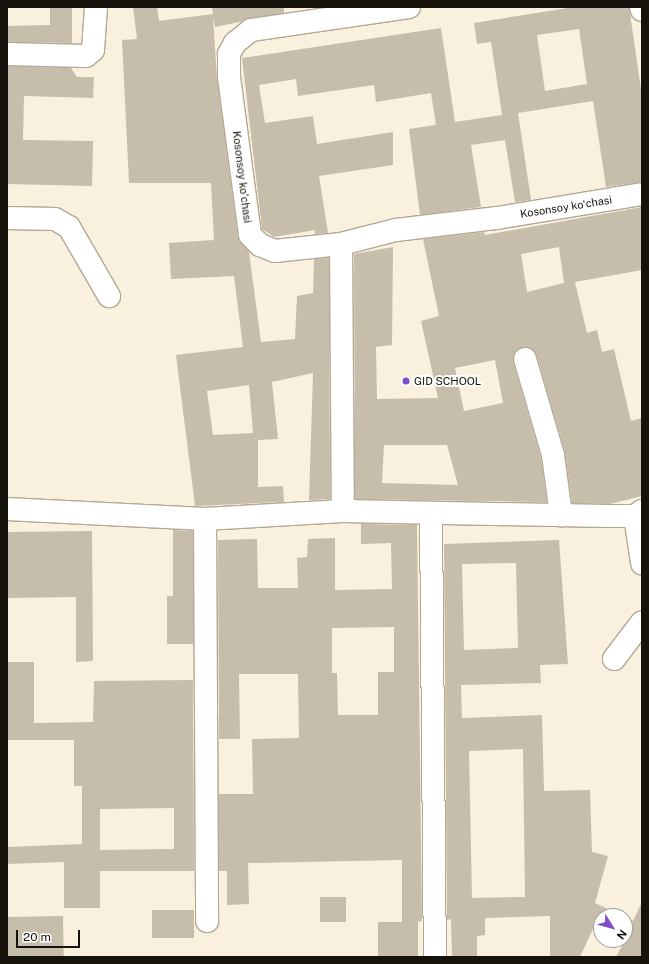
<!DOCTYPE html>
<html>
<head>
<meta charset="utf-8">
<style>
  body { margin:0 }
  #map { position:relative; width:649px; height:964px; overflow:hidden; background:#f9f0dd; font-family:"Public Sans",sans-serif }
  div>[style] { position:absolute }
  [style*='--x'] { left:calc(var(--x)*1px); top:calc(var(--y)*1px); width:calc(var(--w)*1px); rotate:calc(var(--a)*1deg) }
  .building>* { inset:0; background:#c6beab; transform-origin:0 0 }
  .roads { filter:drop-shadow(1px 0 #b1a996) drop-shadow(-1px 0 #b1a996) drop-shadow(0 1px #b1a996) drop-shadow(0 -1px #b1a996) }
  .minor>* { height:22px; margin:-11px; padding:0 11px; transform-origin:11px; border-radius:11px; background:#fff }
  .dots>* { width:11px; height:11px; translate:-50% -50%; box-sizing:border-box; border:2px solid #fff; border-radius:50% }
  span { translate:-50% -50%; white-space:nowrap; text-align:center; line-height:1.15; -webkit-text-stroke:4px #fff; paint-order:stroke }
  .street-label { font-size:11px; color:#16130c }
  .poi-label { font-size:11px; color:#16130c }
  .left { translate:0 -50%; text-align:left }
  .frame { position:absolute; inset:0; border:8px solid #16130c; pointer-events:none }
  .north { position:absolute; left:593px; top:908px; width:40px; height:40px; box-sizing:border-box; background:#fff; border:1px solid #a2a19e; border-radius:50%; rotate:127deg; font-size:11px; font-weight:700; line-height:16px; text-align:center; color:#16130c }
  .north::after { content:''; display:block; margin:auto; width:14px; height:18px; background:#7e4fc8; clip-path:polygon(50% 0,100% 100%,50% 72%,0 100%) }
  .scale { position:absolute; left:16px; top:930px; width:64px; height:18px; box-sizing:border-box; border:2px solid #16130c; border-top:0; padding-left:5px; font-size:12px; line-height:14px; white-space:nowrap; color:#16130c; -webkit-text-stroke:3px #fff; paint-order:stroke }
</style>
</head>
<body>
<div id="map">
  <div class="building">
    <div style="clip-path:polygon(50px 7px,72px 7px,72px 43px,7px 42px,7px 26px,50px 25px)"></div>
    <div style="clip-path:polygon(evenodd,133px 7px,157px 7px,159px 21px,213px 14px,212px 7px,284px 7px,284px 13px,215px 27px,213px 16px,217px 79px,238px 237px,249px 252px,261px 342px,295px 339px,297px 296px,313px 293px,314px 259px,329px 258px,330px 499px,309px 500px,313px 373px,272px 382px,278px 439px,258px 440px,258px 487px,283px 486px,284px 502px,195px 506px,176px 355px,243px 347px,234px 276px,171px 279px,169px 243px,214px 240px,211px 183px,129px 183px,122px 40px,137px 39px,133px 7px,249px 385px,253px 433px,213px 435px,207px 391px,249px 385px)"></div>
    <div style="clip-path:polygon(evenodd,574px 7px,629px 7px,642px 96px,642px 182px,606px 187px,593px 101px,518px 113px,531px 200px,515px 202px,505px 140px,471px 145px,481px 207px,420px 215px,409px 129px,436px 125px,431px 93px,376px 102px,374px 85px,298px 96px,296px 79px,259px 85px,265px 123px,313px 116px,317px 144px,393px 132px,393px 165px,319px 176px,328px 233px,315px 234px,315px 230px,274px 237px,262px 229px,242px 58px,441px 28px,455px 122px,502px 115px,491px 42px,477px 44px,474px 23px,574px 7px,579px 29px,587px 84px,545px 91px,537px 35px,579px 29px)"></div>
    <div style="clip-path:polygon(7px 66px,71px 68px,77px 77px,94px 77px,93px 98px,24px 96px,23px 140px,93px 141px,92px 186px,7px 184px)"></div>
    <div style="clip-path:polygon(evenodd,642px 207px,642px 270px,575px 282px,587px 333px,597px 330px,602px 352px,614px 349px,631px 421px,642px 418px,642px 496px,610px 504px,572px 503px,565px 452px,537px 356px,528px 347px,516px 350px,513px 362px,541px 458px,547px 502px,355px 499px,354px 254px,393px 247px,392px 345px,376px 347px,377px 399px,438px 398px,421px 321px,439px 316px,423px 239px,484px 232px,485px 235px,642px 207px,559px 247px,564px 283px,527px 292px,521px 254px,559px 247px,642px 207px,495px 360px,503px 403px,464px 411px,455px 368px,495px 360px,642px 207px,384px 445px,447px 445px,458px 485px,382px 483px,384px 445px)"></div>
    <div style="clip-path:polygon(evenodd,361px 524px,417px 525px,422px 921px,418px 922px,418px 957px,378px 957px,378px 922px,402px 922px,402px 860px,248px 863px,249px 904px,227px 905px,227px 871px,219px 871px,219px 794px,253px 794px,252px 739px,299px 738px,298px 674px,239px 674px,240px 739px,219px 739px,218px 540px,257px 539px,258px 588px,298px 588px,297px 558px,307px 557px,308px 539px,335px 538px,335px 590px,392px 589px,391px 543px,361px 544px,361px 524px,394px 627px,394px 672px,378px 672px,378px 715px,338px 715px,337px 673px,332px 673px,332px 628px,394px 627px)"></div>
    <div style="clip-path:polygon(173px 530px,193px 531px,193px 644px,167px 644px,167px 596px,173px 596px)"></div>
    <div style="clip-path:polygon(92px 531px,93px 661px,76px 662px,76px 597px,7px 598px,7px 532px)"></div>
    <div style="clip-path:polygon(evenodd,559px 540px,568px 664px,540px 665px,541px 683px,461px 685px,462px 718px,542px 715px,544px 791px,590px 790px,592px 852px,608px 856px,595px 903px,623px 916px,601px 916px,601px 924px,596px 922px,580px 957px,550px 957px,550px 916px,485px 918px,485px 935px,477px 936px,477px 957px,452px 957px,451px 919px,447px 920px,444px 544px,559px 540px,516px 563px,518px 648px,464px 650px,462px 564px,516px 563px,559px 540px,523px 749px,525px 897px,472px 898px,469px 751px,523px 749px)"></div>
    <div style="clip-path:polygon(evenodd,7px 662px,34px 662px,34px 723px,93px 722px,94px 681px,193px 680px,194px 871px,100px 871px,100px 908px,64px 908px,64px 862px,7px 864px,7px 847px,82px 844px,82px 786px,74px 786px,74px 740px,7px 740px,7px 662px,174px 808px,174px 849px,100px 850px,100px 809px,174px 808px)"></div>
    <div style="left:346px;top:897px;width:25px;height:26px;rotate:90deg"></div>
    <div style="clip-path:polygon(642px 902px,642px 957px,616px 957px,625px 940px,625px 917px,633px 921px)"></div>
    <div style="left:152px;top:910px;width:42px;height:28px"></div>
    <div style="left:63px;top:916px;width:41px;height:56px;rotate:89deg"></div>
  </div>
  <div class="roads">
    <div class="minor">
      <div style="--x:409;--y:7;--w:160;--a:171.7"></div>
      <div style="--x:251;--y:30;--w:21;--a:141"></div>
      <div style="--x:235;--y:43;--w:13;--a:119"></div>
      <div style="--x:229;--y:54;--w:23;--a:90"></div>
      <div style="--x:229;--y:77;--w:159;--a:82.4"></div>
      <div style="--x:250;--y:235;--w:14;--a:45"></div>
      <div style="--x:260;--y:245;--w:16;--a:22"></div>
      <div style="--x:275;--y:251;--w:66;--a:-6.1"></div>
      <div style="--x:341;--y:244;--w:57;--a:-14.3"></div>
      <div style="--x:396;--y:230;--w:102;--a:-6.8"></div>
      <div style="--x:497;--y:218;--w:147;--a:-9.4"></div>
      <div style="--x:641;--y:7;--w:3;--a:72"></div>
      <div style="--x:7;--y:54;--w:79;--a:1.5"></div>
      <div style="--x:86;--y:56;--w:9;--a:-41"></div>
      <div style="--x:93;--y:50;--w:43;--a:-86"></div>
      <div style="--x:7;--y:218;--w:48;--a:1.2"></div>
      <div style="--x:55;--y:219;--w:16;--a:30"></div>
      <div style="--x:69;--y:227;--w:80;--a:59.9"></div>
      <div style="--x:341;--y:244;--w:267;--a:89.6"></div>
      <div style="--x:525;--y:359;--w:100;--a:73.7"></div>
      <div style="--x:553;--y:455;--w:61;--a:82.4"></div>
      <div style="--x:7;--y:509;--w:198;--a:2.9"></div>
      <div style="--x:205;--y:519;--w:138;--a:-3.3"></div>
      <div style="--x:343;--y:511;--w:264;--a:1.1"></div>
      <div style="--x:607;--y:516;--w:28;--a:0"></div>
      <div style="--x:635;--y:516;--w:9;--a:-36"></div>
      <div style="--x:431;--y:513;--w:444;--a:89.5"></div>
      <div style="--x:635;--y:516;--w:48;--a:81.5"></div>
      <div style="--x:205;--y:519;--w:402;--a:89.7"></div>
      <div style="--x:614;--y:659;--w:46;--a:-52.9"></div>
    </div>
  </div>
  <div class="dots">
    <div style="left:406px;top:381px;background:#7e4fc8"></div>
  </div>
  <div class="street-label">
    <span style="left:242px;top:177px;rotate:83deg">Kosonsoy koʻchasi</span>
    <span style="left:566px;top:207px;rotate:-9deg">Kosonsoy koʻchasi</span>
  </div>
  <div class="poi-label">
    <span class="left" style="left:414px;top:381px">GID SCHOOL</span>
  </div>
  <div class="frame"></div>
  <div class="north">N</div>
  <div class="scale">20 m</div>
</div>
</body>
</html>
